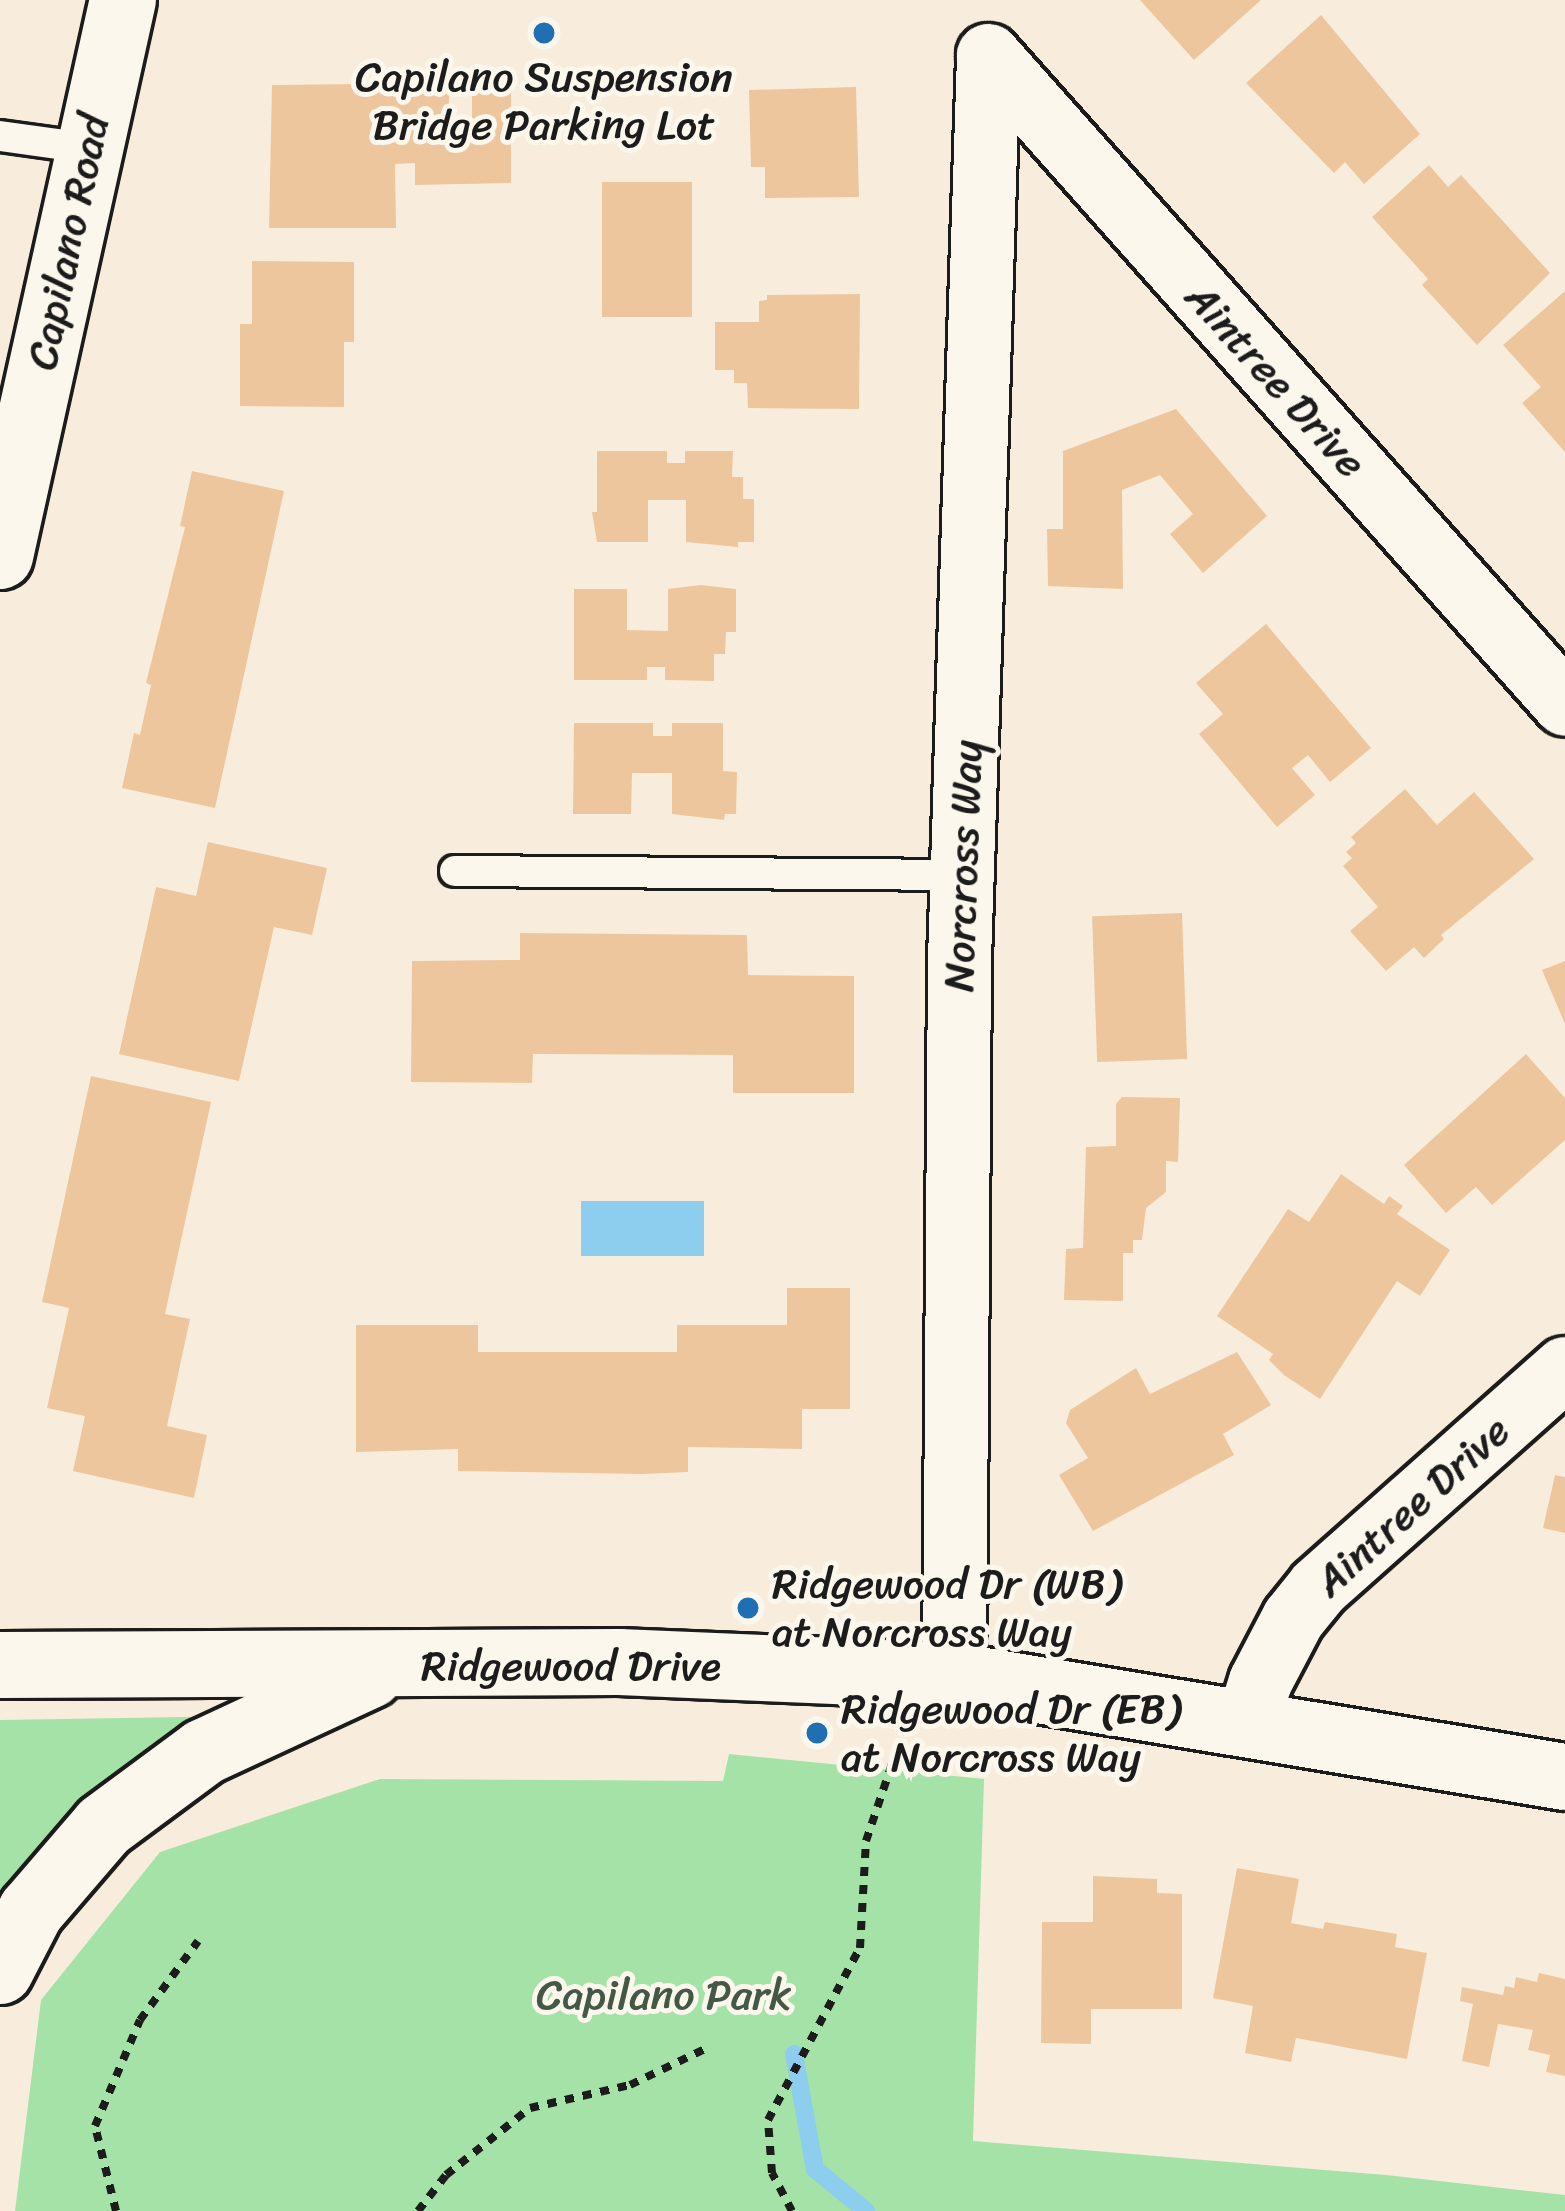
<!DOCTYPE html>
<html>
<head>
<meta charset="utf-8">
<style>
  body { margin:0 }
  #map { position:relative; width:1565px; height:2211px; overflow:hidden; background:#f8eddc; font-family:Sriracha,sans-serif }
  div>[style] { position:absolute }
  [style*='--x'] { left:calc(var(--x)*1px); top:calc(var(--y)*1px); width:calc(var(--w)*1px); rotate:calc(var(--a)*1deg) }
  .green>* { inset:0; background:#a5e2a8 }
  .water>* { inset:0; background:#8dcdee; transform-origin:0 0 }
  .stream>* { height:18px; margin:-9px; padding:0 9px; transform-origin:9px; border-radius:9px; background:#8dcdee }
  .building>* { inset:0; background:#eec69d; transform-origin:0 0 }
  .path>* { height:8px; margin-top:-4px; transform-origin:0; background:repeating-linear-gradient(90deg,#1c1c1c 0 9px,transparent 0 18px) }
  .roads { filter:drop-shadow(3px 0 #1c1c1c) drop-shadow(-3px 0 #1c1c1c) drop-shadow(0 3px #1c1c1c) drop-shadow(0 -3px #1c1c1c) }
  .lane>* { height:30px; margin:-15px; padding:0 15px; transform-origin:15px; border-radius:15px; background:#fbf7ec }
  .street>* { height:63px; margin:-31.5px; padding:0 31.5px; transform-origin:31.5px; border-radius:31.5px; background:#fbf7ec }
  .secondary>* { height:66px; margin:-33px; padding:0 33px; transform-origin:33px; border-radius:33px; background:#fbf7ec }
  .dots>* { width:33px; height:33px; translate:-50% -50%; box-sizing:border-box; border:6px solid #fbf7ec; border-radius:50% }
  span { translate:-50% -50%; white-space:nowrap; text-align:center; line-height:1.15; -webkit-text-stroke:10px #fbf7ec; paint-order:stroke }
  .poi-label { font-size:42px; color:#1c1c1c }
  .left { translate:0 -50%; text-align:left }
  .street-label { font-size:42px; color:#1c1c1c }
  .park-label { font-size:42px; color:#455746 }
</style>
</head>
<body>
<div id="map">
  <div class="green">
    <div style="clip-path:polygon(244px 1716px,0 1915px,0 1720px)"></div>
    <div style="clip-path:polygon(729px 1754px,984px 1779px,973px 2141px,1386px 2175px,1565px 2195px,1565px 2211px,15px 2211px,41px 2000px,160px 1852px,380px 1779px,723px 1781px)"></div>
  </div>
  <div class="water">
    <div style="left:581px;top:1201px;width:123px;height:55px"></div>
  </div>
  <div class="stream">
    <div style="--x:794;--y:2054;--w:117;--a:79.7"></div>
    <div style="--x:815;--y:2169;--w:66;--a:39.5"></div>
  </div>
  <div class="building">
    <div style="clip-path:polygon(1140px 0,1261px 0,1194px 60px)"></div>
    <div style="clip-path:polygon(1321px 15px,1420px 134px,1364px 184px,1345px 162px,1334px 173px,1246px 83px)"></div>
    <div style="clip-path:polygon(472px 77px,511px 77px,511px 183px,415px 185px,415px 163px,395px 164px,396px 228px,269px 228px,272px 85px,449px 83px,449px 125px,472px 125px)"></div>
    <div style="clip-path:polygon(856px 87px,859px 197px,765px 198px,765px 167px,751px 167px,749px 90px)"></div>
    <div style="clip-path:polygon(1429px 165px,1448px 187px,1461px 175px,1550px 273px,1477px 345px,1422px 285px,1428px 279px,1372px 217px)"></div>
    <div style="left:602px;top:182px;width:90px;height:135px"></div>
    <div style="clip-path:polygon(252px 261px,354px 262px,354px 342px,344px 342px,344px 407px,240px 406px,240px 324px,252px 324px)"></div>
    <div style="clip-path:polygon(1565px 291px,1565px 452px,1522px 403px,1541px 387px,1503px 345px)"></div>
    <div style="clip-path:polygon(860px 294px,859px 409px,748px 408px,747px 383px,734px 383px,734px 370px,715px 370px,715px 322px,759px 322px,759px 301px,767px 300px,767px 295px)"></div>
    <div style="clip-path:polygon(1176px 409px,1267px 516px,1203px 573px,1170px 534px,1193px 514px,1160px 475px,1122px 490px,1123px 589px,1048px 586px,1047px 529px,1063px 529px,1063px 451px)"></div>
    <div style="clip-path:polygon(597px 451px,667px 451px,667px 463px,685px 463px,685px 451px,733px 451px,732px 477px,743px 477px,743px 499px,754px 499px,754px 542px,738px 542px,738px 547px,686px 542px,686px 500px,648px 500px,648px 542px,597px 542px,592px 512px,597px 512px)"></div>
    <div style="clip-path:polygon(192px 471px,284px 491px,215px 808px,122px 788px,134px 733px,140px 735px,151px 685px,146px 683px,185px 527px,180px 526px)"></div>
    <div style="clip-path:polygon(701px 585px,736px 589px,736px 632px,726px 632px,725px 654px,714px 654px,714px 681px,665px 680px,665px 667px,647px 667px,647px 680px,574px 680px,574px 589px,627px 589px,627px 630px,668px 631px,668px 589px)"></div>
    <div style="clip-path:polygon(1266px 624px,1371px 748px,1330px 782px,1308px 755px,1292px 768px,1315px 795px,1277px 827px,1199px 734px,1223px 714px,1196px 683px)"></div>
    <div style="clip-path:polygon(574px 723px,653px 723px,653px 736px,672px 736px,672px 723px,723px 723px,723px 771px,737px 772px,736px 814px,725px 814px,724px 820px,672px 814px,672px 773px,632px 773px,631px 814px,573px 814px)"></div>
    <div style="clip-path:polygon(1405px 789px,1437px 825px,1474px 792px,1534px 859px,1441px 935px,1444px 939px,1424px 958px,1414px 947px,1386px 971px,1350px 931px,1378px 907px,1343px 866px,1352px 858px,1346px 852px,1356px 843px,1351px 837px)"></div>
    <div style="clip-path:polygon(208px 842px,327px 868px,312px 935px,274px 927px,239px 1081px,119px 1054px,156px 887px,196px 896px)"></div>
    <div style="left:1182px;top:913px;width:146px;height:90px;rotate:88deg"></div>
    <div style="clip-path:polygon(520px 933px,747px 935px,748px 975px,854px 976px,854px 1093px,733px 1093px,733px 1055px,533px 1054px,532px 1083px,411px 1082px,412px 961px,520px 960px)"></div>
    <div style="clip-path:polygon(1565px 961px,1565px 1024px,1542px 970px)"></div>
    <div style="clip-path:polygon(1526px 1054px,1565px 1098px,1565px 1140px,1492px 1205px,1476px 1187px,1446px 1213px,1404px 1165px)"></div>
    <div style="clip-path:polygon(91px 1076px,211px 1102px,165px 1314px,190px 1319px,167px 1426px,207px 1435px,194px 1498px,73px 1471px,85px 1416px,47px 1408px,69px 1308px,42px 1302px)"></div>
    <div style="clip-path:polygon(1122px 1097px,1180px 1098px,1178px 1162px,1166px 1161px,1166px 1192px,1146px 1208px,1142px 1240px,1133px 1240px,1133px 1253px,1123px 1253px,1123px 1301px,1064px 1300px,1066px 1249px,1083px 1248px,1086px 1147px,1116px 1146px,1116px 1104px)"></div>
    <div style="clip-path:polygon(1341px 1174px,1384px 1204px,1389px 1196px,1403px 1206px,1397px 1214px,1450px 1250px,1420px 1296px,1397px 1281px,1320px 1399px,1284px 1375px,1269px 1360px,1273px 1354px,1217px 1316px,1288px 1209px,1309px 1222px)"></div>
    <div style="clip-path:polygon(787px 1288px,850px 1288px,850px 1409px,802px 1409px,802px 1449px,688px 1447px,688px 1472px,643px 1474px,458px 1471px,458px 1449px,356px 1452px,356px 1325px,478px 1325px,478px 1352px,677px 1352px,677px 1325px,787px 1325px)"></div>
    <div style="clip-path:polygon(1237px 1352px,1271px 1405px,1223px 1434px,1234px 1455px,1093px 1531px,1059px 1475px,1088px 1458px,1066px 1423px,1070px 1410px,1136px 1368px,1150px 1394px)"></div>
    <div style="clip-path:polygon(1555px 1475px,1565px 1477px,1565px 1533px,1543px 1528px)"></div>
    <div style="clip-path:polygon(1237px 1868px,1299px 1879px,1291px 1923px,1323px 1929px,1325px 1922px,1397px 1934px,1395px 1947px,1427px 1953px,1407px 2059px,1296px 2038px,1291px 2062px,1245px 2053px,1253px 2006px,1213px 1998px)"></div>
    <div style="clip-path:polygon(1093px 1876px,1157px 1879px,1157px 1893px,1182px 1894px,1182px 2009px,1091px 2009px,1091px 2044px,1041px 2043px,1042px 1922px,1093px 1922px)"></div>
    <div style="clip-path:polygon(1539px 1973px,1565px 1979px,1565px 2076px,1546px 2072px,1550px 2055px,1528px 2050px,1533px 2030px,1498px 2024px,1489px 2067px,1462px 2061px,1473px 2004px,1460px 2001px,1462px 1987px,1503px 1995px,1505px 1986px,1514px 1988px,1516px 1977px,1537px 1982px)"></div>
  </div>
  <div class="path">
    <div style="--x:116;--y:2211;--w:88;--a:-103.9"></div>
    <div style="--x:95;--y:2126;--w:115;--a:-67"></div>
    <div style="--x:140;--y:2020;--w:98;--a:-53.7"></div>
    <div style="--x:418;--y:2211;--w:46;--a:-52.1"></div>
    <div style="--x:446;--y:2175;--w:107;--a:-38.6"></div>
    <div style="--x:530;--y:2108;--w:103;--a:-13"></div>
    <div style="--x:630;--y:2085;--w:88;--a:-25.7"></div>
    <div style="--x:792;--y:2211;--w:43;--a:-117.8"></div>
    <div style="--x:772;--y:2173;--w:53;--a:-94.3"></div>
    <div style="--x:768;--y:2120;--w:195;--a:-61.9"></div>
    <div style="--x:860;--y:1948;--w:107;--a:-86.8"></div>
    <div style="--x:866;--y:1841;--w:107;--a:-71.4"></div>
  </div>
  <div class="roads">
    <div class="lane">
      <div style="--x:0;--y:136;--w:88;--a:7.9"></div>
      <div style="--x:455;--y:871;--w:507;--a:0.45"></div>
    </div>
    <div class="street">
      <div style="--x:988;--y:55;--w:868;--a:48.36"></div>
      <div style="--x:954;--y:1676;--w:717;--a:-89.6"></div>
      <div style="--x:959;--y:959;--w:904;--a:-88.16"></div>
      <div style="--x:1247;--y:1722;--w:43;--a:-72.4"></div>
      <div style="--x:1260;--y:1681;--w:71;--a:-62.4"></div>
      <div style="--x:1293;--y:1618;--w:40;--a:-51"></div>
      <div style="--x:1318;--y:1587;--w:330;--a:-41.6"></div>
    </div>
    <div class="secondary">
      <div style="--x:0;--y:556;--w:569;--a:-77.53"></div>
      <div style="--x:0;--y:1665;--w:619;--a:-0.28"></div>
      <div style="--x:619;--y:1662;--w:335;--a:2.4"></div>
      <div style="--x:954;--y:1676;--w:619;--a:9.39"></div>
      <div style="--x:0;--y:1971;--w:68;--a:-62.7"></div>
      <div style="--x:31;--y:1911;--w:112;--a:-49.3"></div>
      <div style="--x:104;--y:1826;--w:124;--a:-36.5"></div>
      <div style="--x:204;--y:1752;--w:183;--a:-24.9"></div>
    </div>
  </div>
  <div class="dots">
    <div style="left:544px;top:33px;background:#1f6fb2"></div>
    <div style="left:748px;top:1608px;background:#1f6fb2"></div>
    <div style="left:817px;top:1733px;background:#1f6fb2"></div>
  </div>
  <div class="poi-label">
    <span style="left:544px;top:101px">Capilano Suspension<br>Bridge Parking Lot</span>
    <span class="left" style="left:772px;top:1608px">Ridgewood Dr (WB)<br>at Norcross Way</span>
    <span class="left" style="left:841px;top:1733px">Ridgewood Dr (EB)<br>at Norcross Way</span>
  </div>
  <div class="street-label">
    <span style="left:68px;top:242px;rotate:-78deg">Capilano Road</span>
    <span style="left:1276px;top:380px;rotate:48deg">Aintree Drive</span>
    <span style="left:963px;top:866px;rotate:-88deg">Norcross Way</span>
    <span style="left:1412px;top:1506px;rotate:-42deg">Aintree Drive</span>
    <span style="left:571px;top:1666px">Ridgewood Drive</span>
  </div>
  <div class="park-label">
    <span style="left:664px;top:1995px">Capilano Park</span>
  </div>
</div>
</body>
</html>
